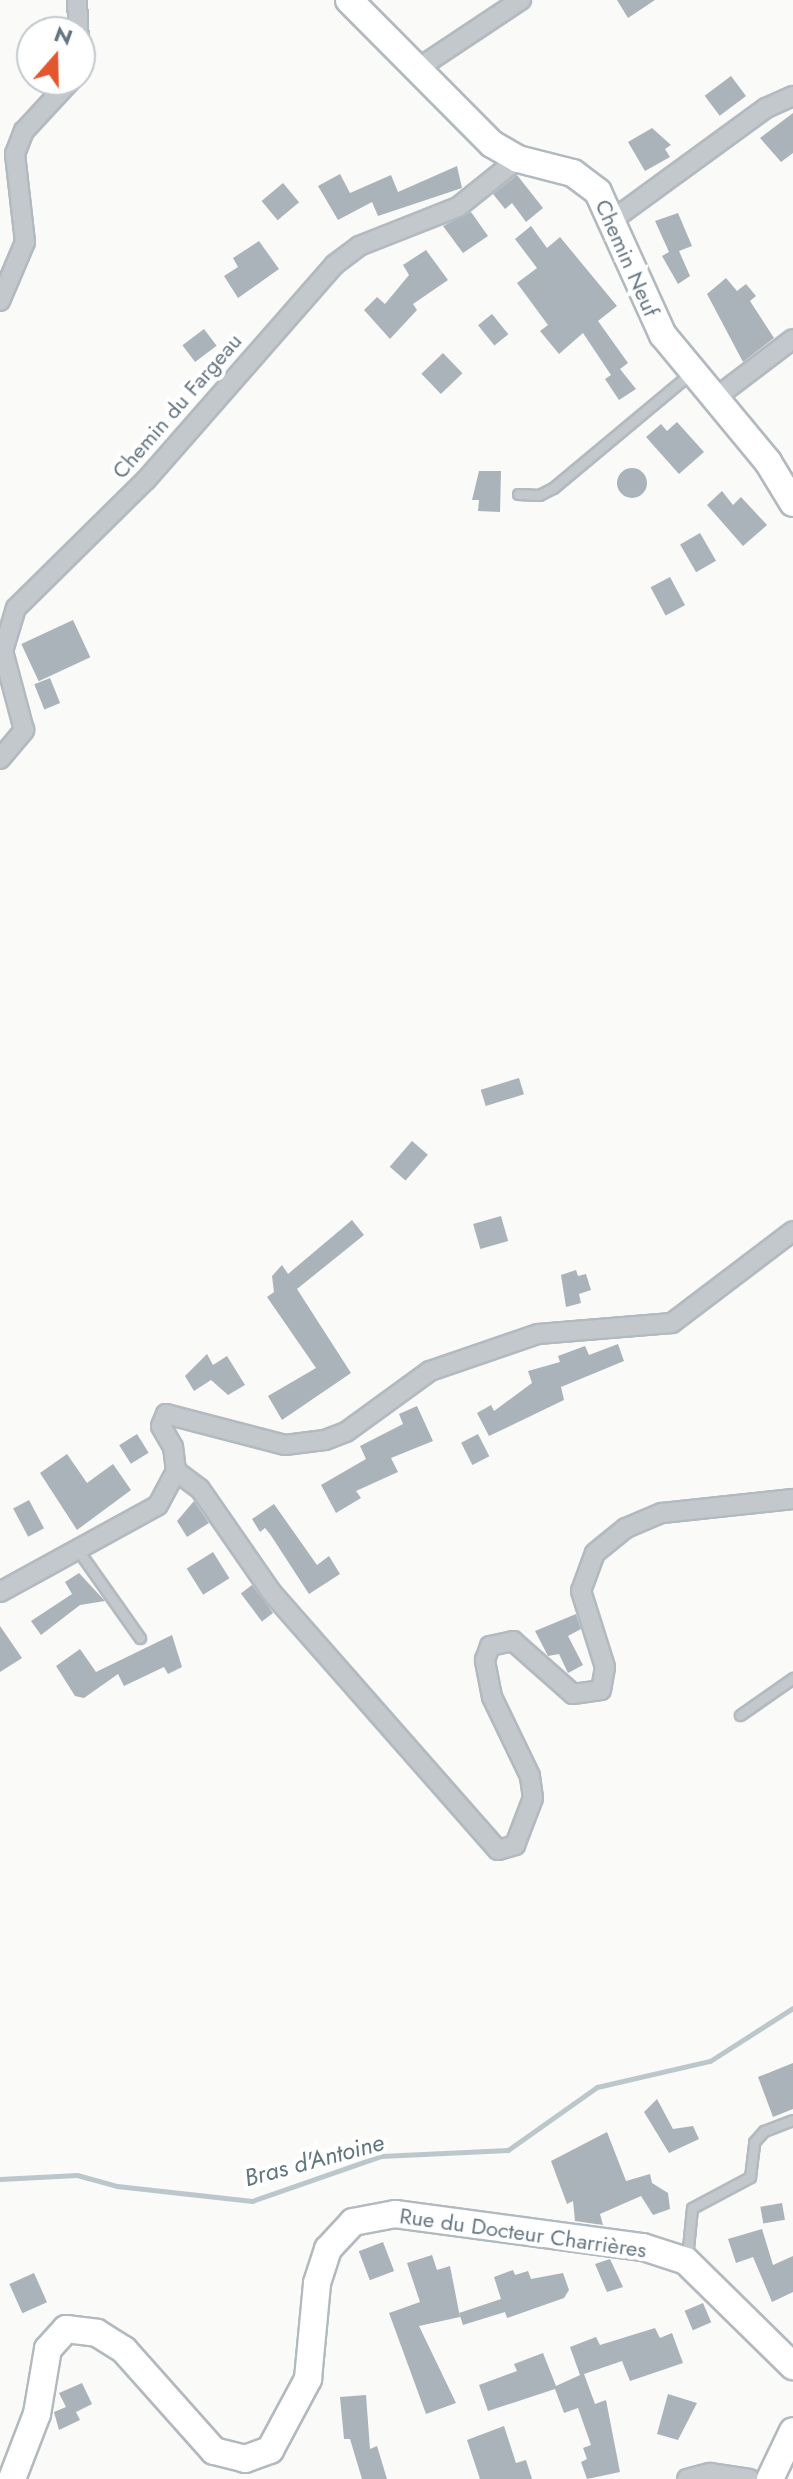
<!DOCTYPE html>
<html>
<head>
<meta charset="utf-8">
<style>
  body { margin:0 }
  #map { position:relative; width:793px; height:2479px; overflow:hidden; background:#fafaf8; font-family:Jost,sans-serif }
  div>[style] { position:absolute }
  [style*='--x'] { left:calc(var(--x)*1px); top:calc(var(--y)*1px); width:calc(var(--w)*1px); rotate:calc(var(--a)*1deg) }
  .stream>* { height:5px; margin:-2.5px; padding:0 2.5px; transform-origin:2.5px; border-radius:2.5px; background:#bbc7cb }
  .building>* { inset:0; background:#aab3b9; transform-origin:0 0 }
  .round { border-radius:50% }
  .roads { filter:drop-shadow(2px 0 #b3babf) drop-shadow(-2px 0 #b3babf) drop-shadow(0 2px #b3babf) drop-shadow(0 -2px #b3babf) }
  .lane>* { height:9px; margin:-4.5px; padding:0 4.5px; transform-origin:4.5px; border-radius:4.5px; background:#c3c8cc }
  .street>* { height:18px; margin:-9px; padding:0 9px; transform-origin:9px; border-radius:9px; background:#c3c8cc }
  .secondary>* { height:26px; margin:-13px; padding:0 13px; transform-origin:13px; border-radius:13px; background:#fff }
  span { translate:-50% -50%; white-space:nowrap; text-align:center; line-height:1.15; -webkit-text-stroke:8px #fff; paint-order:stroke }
  .street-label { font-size:22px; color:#657683 }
  .water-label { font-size:24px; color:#60757c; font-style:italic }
  .north { position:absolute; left:16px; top:16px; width:80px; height:80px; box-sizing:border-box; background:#fff; border:2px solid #c1c8cd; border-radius:50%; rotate:20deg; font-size:22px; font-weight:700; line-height:32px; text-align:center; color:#657683 }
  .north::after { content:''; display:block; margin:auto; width:28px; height:36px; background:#e4572e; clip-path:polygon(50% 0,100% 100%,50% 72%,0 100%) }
</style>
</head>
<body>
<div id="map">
  <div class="stream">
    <div style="--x:0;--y:2179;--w:77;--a:-3"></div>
    <div style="--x:77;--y:2175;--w:41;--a:15.4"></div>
    <div style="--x:117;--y:2186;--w:136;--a:6.3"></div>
    <div style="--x:252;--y:2201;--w:137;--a:-19.2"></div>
    <div style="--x:381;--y:2156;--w:127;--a:-2.7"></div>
    <div style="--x:508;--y:2150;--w:109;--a:-35.3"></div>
    <div style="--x:597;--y:2087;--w:116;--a:-13"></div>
    <div style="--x:710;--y:2061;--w:98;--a:-32.6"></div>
  </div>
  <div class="building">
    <div style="clip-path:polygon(617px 0,655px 0,628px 18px)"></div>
    <div style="left:731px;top:76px;width:25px;height:33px;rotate:53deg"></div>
    <div style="clip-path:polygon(793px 113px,793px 153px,781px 162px,760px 138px)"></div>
    <div style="clip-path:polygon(652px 128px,671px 145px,665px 149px,670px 157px,645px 171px,628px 142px)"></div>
    <div style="clip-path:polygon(457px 166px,462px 188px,378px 216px,372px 202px,338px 220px,318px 186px,340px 174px,350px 193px,391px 175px,398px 192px)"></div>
    <div style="clip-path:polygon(517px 175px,543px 208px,526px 222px,512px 203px,505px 209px,493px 194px)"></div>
    <div style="left:283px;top:183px;width:25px;height:28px;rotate:50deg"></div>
    <div style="clip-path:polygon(471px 212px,488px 236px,463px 253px,443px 226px)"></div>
    <div style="clip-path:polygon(678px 213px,692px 246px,679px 251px,690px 276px,678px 284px,662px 256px,669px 252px,655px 221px)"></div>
    <div style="clip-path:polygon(531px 226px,547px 248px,560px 237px,617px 306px,598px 321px,628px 363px,620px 369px,636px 389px,619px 400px,605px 379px,611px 375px,583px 333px,559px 354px,540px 331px,548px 325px,517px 283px,537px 268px,515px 239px)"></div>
    <div style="clip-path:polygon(259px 241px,279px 269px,238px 298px,224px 276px,238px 267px,233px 258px)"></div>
    <div style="clip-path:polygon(426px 250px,448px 280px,413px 304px,417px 310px,390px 339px,364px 310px,377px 297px,385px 304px,409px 275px,403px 265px)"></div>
    <div style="clip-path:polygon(726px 278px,737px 291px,746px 284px,756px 296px,750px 301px,774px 338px,743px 362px,707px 294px)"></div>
    <div style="left:492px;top:314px;width:26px;height:18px;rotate:51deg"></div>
    <div style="left:204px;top:329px;width:21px;height:27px;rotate:53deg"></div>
    <div style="left:443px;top:353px;width:28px;height:30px;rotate:46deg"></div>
    <div style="clip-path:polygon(677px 422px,704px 452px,679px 474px,646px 437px,661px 424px,667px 431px)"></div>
    <div class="round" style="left:617px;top:468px;width:30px;height:30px"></div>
    <div style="clip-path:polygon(479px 471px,501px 471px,500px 512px,478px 511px,479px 500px,472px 500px)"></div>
    <div style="clip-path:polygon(722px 491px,733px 505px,741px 497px,767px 525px,743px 546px,707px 505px)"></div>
    <div style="left:700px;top:533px;width:32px;height:23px;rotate:60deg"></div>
    <div style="left:670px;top:577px;width:32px;height:22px;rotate:62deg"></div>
    <div style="left:73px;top:620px;width:41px;height:57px;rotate:65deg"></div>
    <div style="left:50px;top:678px;width:27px;height:17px;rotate:68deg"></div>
    <div style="left:519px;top:1078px;width:17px;height:40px;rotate:73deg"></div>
    <div style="left:412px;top:1141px;width:21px;height:34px;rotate:41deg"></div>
    <div style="left:501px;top:1216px;width:26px;height:29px;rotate:74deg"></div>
    <div style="clip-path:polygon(352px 1220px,364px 1235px,297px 1289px,351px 1373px,282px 1420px,268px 1396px,316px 1368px,267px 1297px,274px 1292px,272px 1276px,282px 1265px,288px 1274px)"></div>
    <div style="clip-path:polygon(576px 1270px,578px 1276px,586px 1274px,591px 1290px,579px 1294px,581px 1303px,566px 1307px,561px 1275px)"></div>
    <div style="clip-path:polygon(618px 1344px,624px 1361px,561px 1387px,564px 1400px,489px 1436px,477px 1413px,491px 1405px,494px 1411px,532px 1383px,528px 1371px,560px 1362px,558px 1356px,585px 1346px,589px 1355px)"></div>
    <div style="clip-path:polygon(207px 1354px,213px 1365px,227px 1356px,245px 1385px,228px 1395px,211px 1380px,194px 1391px,185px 1376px)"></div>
    <div style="clip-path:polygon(417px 1406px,433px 1441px,391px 1458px,398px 1472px,356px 1491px,361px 1498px,336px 1513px,321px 1485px,366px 1459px,360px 1446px,403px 1424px,399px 1414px)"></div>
    <div style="left:137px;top:1434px;width:22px;height:21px;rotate:58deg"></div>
    <div style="left:478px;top:1434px;width:25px;height:19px;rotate:63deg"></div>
    <div style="clip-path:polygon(67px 1454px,87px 1483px,113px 1464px,131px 1490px,77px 1530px,40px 1473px)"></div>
    <div style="left:29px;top:1500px;width:32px;height:18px;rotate:62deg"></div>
    <div style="clip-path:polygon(194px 1501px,209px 1523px,187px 1537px,177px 1521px)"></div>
    <div style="clip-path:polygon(274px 1504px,317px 1565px,329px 1556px,340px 1574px,309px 1594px,270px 1534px,265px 1528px,260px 1532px,252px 1519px)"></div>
    <div style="left:213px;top:1552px;width:31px;height:31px;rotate:58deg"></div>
    <div style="clip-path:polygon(79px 1573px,105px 1601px,80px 1605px,41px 1635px,31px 1621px,72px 1594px,65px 1582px)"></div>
    <div style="left:252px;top:1585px;width:35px;height:14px;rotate:53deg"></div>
    <div style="clip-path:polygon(576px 1614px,581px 1629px,568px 1636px,583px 1665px,568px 1673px,559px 1654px,548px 1656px,535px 1631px)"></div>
    <div style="clip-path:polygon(0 1626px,22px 1658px,0 1672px)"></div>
    <div style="clip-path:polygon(172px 1635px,182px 1667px,168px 1674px,164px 1667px,124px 1686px,118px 1674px,84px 1698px,75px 1696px,56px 1666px,80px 1649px,96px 1672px)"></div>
    <div style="clip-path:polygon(793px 2063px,793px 2109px,773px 2117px,758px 2077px)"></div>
    <div style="clip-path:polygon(657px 2099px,673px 2129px,693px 2126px,699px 2139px,669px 2153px,644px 2112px)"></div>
    <div style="clip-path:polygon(607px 2132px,626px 2181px,650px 2174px,652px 2183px,668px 2193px,670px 2209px,653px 2215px,641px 2196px,600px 2214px,603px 2225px,575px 2221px,573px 2201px,567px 2204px,551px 2161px)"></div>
    <div style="left:782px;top:2203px;width:17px;height:22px;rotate:80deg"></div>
    <div style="clip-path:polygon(762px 2229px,773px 2265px,793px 2256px,793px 2292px,772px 2302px,753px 2257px,736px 2263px,728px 2239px)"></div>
    <div style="left:383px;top:2242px;width:31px;height:26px;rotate:69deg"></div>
    <div style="clip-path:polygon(432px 2255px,437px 2270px,450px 2266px,460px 2317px,419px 2326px,456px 2403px,426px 2414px,389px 2313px,420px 2302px,407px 2263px)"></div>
    <div style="clip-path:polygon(610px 2259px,623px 2287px,607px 2292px,595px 2264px)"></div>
    <div style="clip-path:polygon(513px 2270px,515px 2275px,528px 2271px,531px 2279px,563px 2273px,569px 2290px,564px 2298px,507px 2318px,505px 2312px,463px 2325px,459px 2313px,501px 2299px,494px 2277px)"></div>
    <div style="left:34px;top:2273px;width:32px;height:27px;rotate:66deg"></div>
    <div style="left:703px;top:2303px;width:21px;height:20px;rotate:67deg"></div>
    <div style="clip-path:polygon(655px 2328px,660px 2338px,672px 2333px,683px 2363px,630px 2381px,622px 2361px,584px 2374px,595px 2404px,606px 2400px,620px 2472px,587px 2479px,581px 2462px,587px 2459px,583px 2448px,591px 2445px,578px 2408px,564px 2413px,555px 2389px,488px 2411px,479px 2385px,517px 2371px,514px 2364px,543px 2353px,556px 2386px,580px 2375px,570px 2347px,596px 2337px,600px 2345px)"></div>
    <div style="clip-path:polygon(82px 2383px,92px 2404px,76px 2412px,80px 2420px,59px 2430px,54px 2412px,66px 2407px,59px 2393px)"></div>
    <div style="clip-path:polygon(668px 2394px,697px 2403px,678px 2440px,657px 2434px)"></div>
    <div style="clip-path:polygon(366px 2395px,370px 2449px,377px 2446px,387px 2479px,362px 2479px,350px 2439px,344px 2439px,340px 2397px)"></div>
    <div style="clip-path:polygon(504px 2426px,516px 2463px,526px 2460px,532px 2479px,480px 2479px,467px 2440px)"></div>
  </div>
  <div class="roads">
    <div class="lane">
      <div style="--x:518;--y:494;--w:21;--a:3"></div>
      <div style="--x:539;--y:495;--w:16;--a:-27"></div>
      <div style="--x:553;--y:488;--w:180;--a:-39.8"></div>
      <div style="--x:80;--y:1553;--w:104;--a:54.8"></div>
      <div style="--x:740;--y:1715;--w:65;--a:-34.9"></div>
      <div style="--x:687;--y:2258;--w:50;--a:-84.3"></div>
      <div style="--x:692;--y:2208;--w:66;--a:-28.1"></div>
      <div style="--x:750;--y:2177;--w:35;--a:-83"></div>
      <div style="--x:754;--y:2142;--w:15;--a:-48"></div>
      <div style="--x:764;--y:2131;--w:31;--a:-21"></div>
    </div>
    <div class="street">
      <div style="--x:77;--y:0;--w:63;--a:87.3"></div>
      <div style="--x:417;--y:69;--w:125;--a:-33.6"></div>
      <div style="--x:611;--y:221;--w:192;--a:-36.1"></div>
      <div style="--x:766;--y:108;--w:30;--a:-24"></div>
      <div style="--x:0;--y:301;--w:64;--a:-67"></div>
      <div style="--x:25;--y:242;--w:89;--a:-96.5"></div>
      <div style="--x:15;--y:154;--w:25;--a:-69"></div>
      <div style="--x:24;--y:131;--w:69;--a:-47.3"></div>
      <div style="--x:714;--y:399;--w:99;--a:-37.2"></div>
      <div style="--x:0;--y:759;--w:38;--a:-50"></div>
      <div style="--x:24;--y:730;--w:82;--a:-104.9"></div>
      <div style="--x:3;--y:651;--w:45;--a:-73.2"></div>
      <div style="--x:16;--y:608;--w:182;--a:-44.6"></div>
      <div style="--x:146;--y:480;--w:286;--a:-48.8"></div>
      <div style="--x:334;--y:265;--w:31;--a:-37"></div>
      <div style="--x:359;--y:246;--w:106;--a:-21.5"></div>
      <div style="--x:458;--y:207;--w:77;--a:-38.7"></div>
      <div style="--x:176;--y:1471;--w:30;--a:37"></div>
      <div style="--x:200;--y:1489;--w:126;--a:55.3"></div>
      <div style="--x:272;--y:1593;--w:342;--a:48.7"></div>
      <div style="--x:498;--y:1850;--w:18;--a:-16"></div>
      <div style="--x:515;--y:1845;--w:50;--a:-69"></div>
      <div style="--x:533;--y:1798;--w:22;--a:-98"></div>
      <div style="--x:530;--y:1776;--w:88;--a:-115.7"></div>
      <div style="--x:492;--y:1697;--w:38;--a:-101"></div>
      <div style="--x:485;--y:1660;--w:15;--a:-70"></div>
      <div style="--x:490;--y:1646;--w:24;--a:-12"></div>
      <div style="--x:513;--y:1641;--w:80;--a:41.5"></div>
      <div style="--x:573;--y:1694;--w:28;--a:-8"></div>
      <div style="--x:601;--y:1690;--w:23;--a:-80"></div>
      <div style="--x:605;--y:1667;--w:80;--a:-107.5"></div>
      <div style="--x:581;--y:1591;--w:40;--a:-69.8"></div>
      <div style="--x:595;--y:1553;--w:40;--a:-39"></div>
      <div style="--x:626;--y:1528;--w:39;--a:-23"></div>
      <div style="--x:662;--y:1513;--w:132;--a:-6.1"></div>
      <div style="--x:0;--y:1592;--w:180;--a:-28.8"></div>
      <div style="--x:158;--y:1505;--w:38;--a:-62"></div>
      <div style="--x:176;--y:1471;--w:24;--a:-97"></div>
      <div style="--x:173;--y:1447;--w:24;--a:-120"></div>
      <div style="--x:161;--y:1426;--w:13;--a:-67"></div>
      <div style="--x:166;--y:1414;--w:123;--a:14.6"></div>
      <div style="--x:285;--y:1445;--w:40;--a:-7.1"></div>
      <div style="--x:325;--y:1440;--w:22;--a:-21"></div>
      <div style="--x:346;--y:1432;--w:104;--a:-36"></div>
      <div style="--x:430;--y:1371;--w:114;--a:-18.9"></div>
      <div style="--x:538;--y:1334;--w:134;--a:-4.7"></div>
      <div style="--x:672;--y:1323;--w:152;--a:-37.2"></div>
      <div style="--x:687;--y:2479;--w:24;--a:-15"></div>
      <div style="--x:710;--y:2473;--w:40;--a:8.5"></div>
    </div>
    <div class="secondary">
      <div style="--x:349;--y:0;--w:203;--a:45.2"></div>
      <div style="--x:492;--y:144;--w:30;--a:30"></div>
      <div style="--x:518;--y:159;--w:57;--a:14.3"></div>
      <div style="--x:573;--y:173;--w:31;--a:37"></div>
      <div style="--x:598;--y:192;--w:157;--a:65.6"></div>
      <div style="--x:663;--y:335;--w:165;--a:50.4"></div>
      <div style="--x:768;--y:462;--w:48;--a:58.6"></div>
      <div style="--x:12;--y:2479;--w:70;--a:-69"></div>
      <div style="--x:37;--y:2414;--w:66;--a:-80.4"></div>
      <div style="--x:48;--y:2349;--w:27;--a:-48"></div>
      <div style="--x:66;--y:2329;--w:31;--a:7"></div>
      <div style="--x:97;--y:2333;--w:32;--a:32"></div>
      <div style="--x:124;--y:2350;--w:135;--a:48.3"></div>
      <div style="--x:214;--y:2451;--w:32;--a:14"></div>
      <div style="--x:245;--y:2459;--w:27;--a:-20"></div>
      <div style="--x:270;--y:2450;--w:81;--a:-61.8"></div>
      <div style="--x:308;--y:2379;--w:96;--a:-84.6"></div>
      <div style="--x:317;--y:2283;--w:36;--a:-72"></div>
      <div style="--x:328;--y:2249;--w:37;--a:-47"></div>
      <div style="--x:353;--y:2222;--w:43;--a:-10.8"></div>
      <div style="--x:395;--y:2214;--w:250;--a:7.6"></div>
      <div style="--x:643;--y:2247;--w:45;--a:18"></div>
      <div style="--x:686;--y:2261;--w:150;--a:44.5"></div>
      <div style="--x:770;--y:2479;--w:53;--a:-64.4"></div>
    </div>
  </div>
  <div class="street-label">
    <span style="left:627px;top:258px;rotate:66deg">Chemin Neuf</span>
    <span style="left:177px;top:406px;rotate:-49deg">Chemin du Fargeau</span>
    <span style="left:523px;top:2233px;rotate:8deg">Rue du Docteur Charrières</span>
  </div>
  <div class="water-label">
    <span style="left:314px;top:2160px;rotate:-15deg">Bras d'Antoine</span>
  </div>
  <div class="north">N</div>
</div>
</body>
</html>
